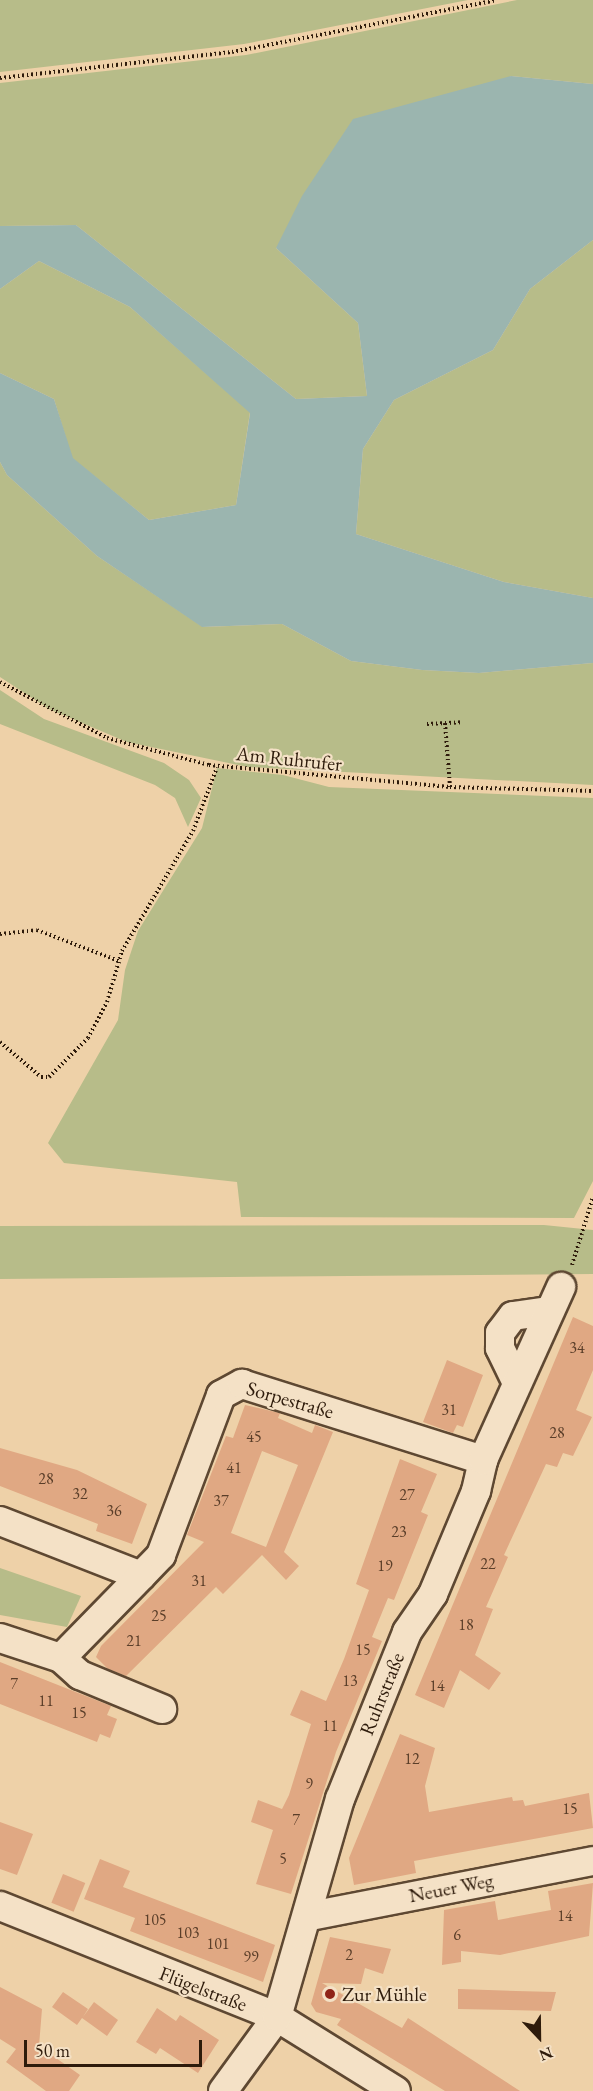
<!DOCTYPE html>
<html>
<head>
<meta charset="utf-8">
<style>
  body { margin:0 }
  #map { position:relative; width:593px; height:2091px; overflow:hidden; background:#eed1a8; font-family:"EB Garamond",serif }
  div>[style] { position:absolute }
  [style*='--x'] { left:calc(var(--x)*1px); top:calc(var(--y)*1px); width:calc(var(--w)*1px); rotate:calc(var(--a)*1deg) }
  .green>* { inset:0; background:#b7bc89 }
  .water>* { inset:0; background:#9bb5af }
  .building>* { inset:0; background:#e0a883; transform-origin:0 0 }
  .path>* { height:4px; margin-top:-2px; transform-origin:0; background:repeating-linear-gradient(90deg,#2e1b0b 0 1.5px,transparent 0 4.5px) }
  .roads { filter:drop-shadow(2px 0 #5e4832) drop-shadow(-2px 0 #5e4832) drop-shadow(0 2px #5e4832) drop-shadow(0 -2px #5e4832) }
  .street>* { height:28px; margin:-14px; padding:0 14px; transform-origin:14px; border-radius:14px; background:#f4e1c6 }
  .dots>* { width:16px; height:16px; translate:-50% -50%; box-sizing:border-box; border:3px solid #f4e1c6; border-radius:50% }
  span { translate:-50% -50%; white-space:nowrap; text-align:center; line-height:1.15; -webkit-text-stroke:4.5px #f4e1c6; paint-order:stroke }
  .number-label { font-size:16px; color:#5a3e29 }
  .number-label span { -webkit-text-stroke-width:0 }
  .street-label { font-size:20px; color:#2e1b0b }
  .poi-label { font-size:20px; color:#2e1b0b }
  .left { translate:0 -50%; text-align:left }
  .north { position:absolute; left:509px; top:2007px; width:60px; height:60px; -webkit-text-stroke:4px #f4e1c6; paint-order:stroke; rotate:158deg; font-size:16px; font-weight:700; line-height:24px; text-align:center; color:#2e1b0b }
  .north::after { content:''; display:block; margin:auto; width:21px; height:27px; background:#2e1b0b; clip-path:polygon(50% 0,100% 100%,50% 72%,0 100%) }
  .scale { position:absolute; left:24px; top:2040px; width:178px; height:27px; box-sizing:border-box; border:3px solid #2e1b0b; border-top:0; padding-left:8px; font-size:18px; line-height:21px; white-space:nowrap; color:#2e1b0b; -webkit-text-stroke:4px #f4e1c6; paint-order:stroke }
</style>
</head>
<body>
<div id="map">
  <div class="green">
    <div style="clip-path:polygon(0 0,468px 0,244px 44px,0 72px)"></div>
    <div style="clip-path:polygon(517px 0,593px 0,593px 84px,511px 76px,276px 248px,358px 323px,367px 396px,296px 399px,76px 225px,0 226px,0 83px,246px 55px)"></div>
    <div style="clip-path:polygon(593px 240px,593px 598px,504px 582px,356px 534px,363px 449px,394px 400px,493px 350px,530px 289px)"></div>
    <div style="clip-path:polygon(39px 261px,130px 307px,250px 412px,236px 505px,149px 520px,72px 458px,54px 399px,0 373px,0 289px)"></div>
    <div style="clip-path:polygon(0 462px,7px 475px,97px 556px,203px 627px,282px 624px,351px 661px,422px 670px,479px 673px,593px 663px,593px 785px,248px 767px,127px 742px,49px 709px,0 677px)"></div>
    <div style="clip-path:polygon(0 690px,44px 719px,164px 763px,189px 780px,201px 798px,188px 827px,175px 798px,155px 785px,0 724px)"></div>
    <div style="clip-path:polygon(217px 768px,283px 775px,329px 787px,593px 798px,593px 1181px,574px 1218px,241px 1217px,237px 1182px,64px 1163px,48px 1143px,118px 1020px,125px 970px,138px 931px,202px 828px)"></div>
    <div style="clip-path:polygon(544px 1225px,593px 1230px,593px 1274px,0 1279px,0 1226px)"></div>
    <div style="clip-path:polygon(0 1568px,81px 1596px,67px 1627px,0 1615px)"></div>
  </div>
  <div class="water">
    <div style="clip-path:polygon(511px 76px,593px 84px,593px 240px,530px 289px,493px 350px,394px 400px,363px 449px,356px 534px,504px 582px,593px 598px,593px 663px,479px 673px,422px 670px,351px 661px,282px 624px,202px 627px,97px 556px,7px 475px,0 462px,0 373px,54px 399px,73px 458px,149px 520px,236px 505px,250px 413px,130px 307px,39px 261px,0 289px,0 226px,76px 225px,296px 399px,367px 396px,358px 323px,276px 248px,302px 196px,353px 119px)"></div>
  </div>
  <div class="building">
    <div style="clip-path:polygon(573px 1317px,593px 1326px,593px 1370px,576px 1410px,592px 1417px,573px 1456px,563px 1453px,557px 1467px,546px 1464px,504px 1555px,508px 1557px,486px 1607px,493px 1609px,475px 1655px,501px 1673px,489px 1690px,460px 1670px,444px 1708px,415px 1695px)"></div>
    <div style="clip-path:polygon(447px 1360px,483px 1375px,463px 1427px,457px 1425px,453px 1433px,423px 1422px)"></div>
    <div style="clip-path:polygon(evenodd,245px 1405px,280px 1413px,278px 1418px,312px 1433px,315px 1425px,333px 1432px,284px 1552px,299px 1566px,286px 1580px,262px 1555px,223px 1594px,216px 1587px,126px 1676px,108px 1669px,96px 1657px,101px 1646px,204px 1542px,187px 1535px,226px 1436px,233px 1438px,245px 1405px,262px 1451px,298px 1465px,266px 1547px,231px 1533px,262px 1451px)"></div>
    <div style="clip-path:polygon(0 1448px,77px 1470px,147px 1504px,132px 1544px,96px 1531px,98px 1524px,0 1486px)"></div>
    <div style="clip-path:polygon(400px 1459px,437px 1474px,421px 1512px,428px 1515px,394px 1600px,388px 1598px,372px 1637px,382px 1641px,336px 1752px,291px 1894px,256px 1884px,273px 1830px,251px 1822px,258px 1800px,282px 1809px,289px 1795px,311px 1724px,290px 1715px,301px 1690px,326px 1701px,344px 1659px,369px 1590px,356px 1584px)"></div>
    <div style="clip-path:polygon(0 1662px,111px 1706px,107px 1715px,117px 1719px,110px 1738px,100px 1734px,97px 1742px,0 1704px)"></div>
    <div style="clip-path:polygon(400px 1734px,435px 1748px,425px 1786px,429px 1812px,512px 1797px,513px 1801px,523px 1800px,525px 1806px,589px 1793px,593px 1828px,414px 1861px,416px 1873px,354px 1885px,349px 1858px)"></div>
    <div style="clip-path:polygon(0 1822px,33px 1834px,17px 1875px,0 1869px)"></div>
    <div style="clip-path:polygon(100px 1859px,130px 1871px,123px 1887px,275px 1945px,263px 1982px,130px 1931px,135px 1918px,84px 1899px)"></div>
    <div style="left:63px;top:1874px;width:24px;height:31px;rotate:22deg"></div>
    <div style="clip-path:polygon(593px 1883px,589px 1936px,500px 1955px,461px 1951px,461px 1962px,442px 1965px,444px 1910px,495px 1901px,498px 1920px,551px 1910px,548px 1891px)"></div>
    <div style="clip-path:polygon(330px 1937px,391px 1949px,383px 1974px,365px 1968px,361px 1984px,322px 1983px,402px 2028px,408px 2018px,520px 2091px,445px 2091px,337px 2025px,341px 2019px,316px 2012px,311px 2004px)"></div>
    <div style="clip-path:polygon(0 1987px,42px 2009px,39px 2046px,80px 2075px,69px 2091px,46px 2091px,6px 2062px,16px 2049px,0 2039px)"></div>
    <div style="clip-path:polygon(458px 1989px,516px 1991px,556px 1992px,551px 2011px,458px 2009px)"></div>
    <div style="clip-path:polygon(63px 1992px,88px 2009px,83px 2017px,94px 2002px,118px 2020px,107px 2036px,82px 2018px,77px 2025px,52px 2007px)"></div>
    <div style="clip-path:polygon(157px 2008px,176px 2021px,180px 2015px,219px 2040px,198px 2073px,160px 2048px,156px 2054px,136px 2042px)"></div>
  </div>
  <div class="path">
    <div style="--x:0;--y:78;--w:233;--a:-6.4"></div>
    <div style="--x:232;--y:52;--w:269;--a:-11.1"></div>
    <div style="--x:0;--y:682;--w:121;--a:27.6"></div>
    <div style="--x:107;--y:738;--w:106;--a:14.8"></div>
    <div style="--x:209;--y:765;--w:242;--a:5.2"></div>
    <div style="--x:450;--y:787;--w:143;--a:1.6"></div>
    <div style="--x:445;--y:723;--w:64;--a:85.5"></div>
    <div style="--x:427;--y:724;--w:35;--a:-3"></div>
    <div style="--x:0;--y:934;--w:37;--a:-6"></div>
    <div style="--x:37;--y:930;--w:88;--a:20.7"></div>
    <div style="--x:0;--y:1042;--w:54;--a:40.5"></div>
    <div style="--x:41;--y:1077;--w:8;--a:0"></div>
    <div style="--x:49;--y:1077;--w:55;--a:-45"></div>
    <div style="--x:88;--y:1038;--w:41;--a:-62.2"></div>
    <div style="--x:107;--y:1002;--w:53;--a:-73.6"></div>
    <div style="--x:122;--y:951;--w:139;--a:-59.4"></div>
    <div style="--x:193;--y:831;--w:68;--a:-69.4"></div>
    <div style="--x:572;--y:1265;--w:71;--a:-72.8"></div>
  </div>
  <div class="roads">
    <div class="street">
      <div style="--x:517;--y:1383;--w:39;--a:-116"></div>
      <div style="--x:500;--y:1348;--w:15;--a:-90"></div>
      <div style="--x:500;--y:1333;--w:21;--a:-53"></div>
      <div style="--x:513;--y:1316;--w:37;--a:-8"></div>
      <div style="--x:0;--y:1521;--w:151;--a:21.3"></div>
      <div style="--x:141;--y:1576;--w:29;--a:-46"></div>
      <div style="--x:161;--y:1555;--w:171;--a:-69.4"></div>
      <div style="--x:221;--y:1395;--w:24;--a:-28"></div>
      <div style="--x:242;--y:1384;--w:253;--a:17.5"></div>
      <div style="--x:0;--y:1638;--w:64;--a:18.2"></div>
      <div style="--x:61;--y:1658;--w:115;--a:-45.7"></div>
      <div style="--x:61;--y:1658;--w:25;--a:42"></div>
      <div style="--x:80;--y:1675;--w:89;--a:22.5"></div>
      <div style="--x:0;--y:1906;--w:298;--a:21.8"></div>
      <div style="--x:277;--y:2017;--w:140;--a:31.9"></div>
      <div style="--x:310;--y:1916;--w:288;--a:-11"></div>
      <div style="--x:223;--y:2091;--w:92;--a:-53.9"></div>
      <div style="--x:277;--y:2017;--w:227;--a:-73.9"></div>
      <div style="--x:340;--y:1799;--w:180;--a:-68.1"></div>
      <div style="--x:407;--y:1632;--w:46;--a:-55.6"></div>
      <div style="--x:433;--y:1594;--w:112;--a:-67.3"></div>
      <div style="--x:476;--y:1491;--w:32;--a:-77"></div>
      <div style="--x:483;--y:1460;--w:190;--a:-65.7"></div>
    </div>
  </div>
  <div class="dots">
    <div style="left:330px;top:1994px;background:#8f2418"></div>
  </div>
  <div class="number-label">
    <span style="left:577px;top:1348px">34</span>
    <span style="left:449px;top:1410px">31</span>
    <span style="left:557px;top:1433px">28</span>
    <span style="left:254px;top:1437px">45</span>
    <span style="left:234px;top:1468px">41</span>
    <span style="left:46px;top:1479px">28</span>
    <span style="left:80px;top:1494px">32</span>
    <span style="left:407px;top:1495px">27</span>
    <span style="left:221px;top:1501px">37</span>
    <span style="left:114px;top:1511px">36</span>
    <span style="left:399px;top:1532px">23</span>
    <span style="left:488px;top:1564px">22</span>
    <span style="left:385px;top:1566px">19</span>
    <span style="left:199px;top:1581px">31</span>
    <span style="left:159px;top:1616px">25</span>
    <span style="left:466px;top:1625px">18</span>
    <span style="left:134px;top:1641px">21</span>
    <span style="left:363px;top:1650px">15</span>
    <span style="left:350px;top:1681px">13</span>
    <span style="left:14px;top:1684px">7</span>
    <span style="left:437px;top:1686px">14</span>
    <span style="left:46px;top:1701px">11</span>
    <span style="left:79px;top:1713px">15</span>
    <span style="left:330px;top:1726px">11</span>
    <span style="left:412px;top:1759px">12</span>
    <span style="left:309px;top:1784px">9</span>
    <span style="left:570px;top:1809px">15</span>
    <span style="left:296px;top:1820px">7</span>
    <span style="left:283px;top:1859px">5</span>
    <span style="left:565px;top:1916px">14</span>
    <span style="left:155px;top:1920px">105</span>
    <span style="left:188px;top:1933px">103</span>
    <span style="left:457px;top:1935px">6</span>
    <span style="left:218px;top:1944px">101</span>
    <span style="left:349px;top:1955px">2</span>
    <span style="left:251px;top:1957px">99</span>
  </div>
  <div class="street-label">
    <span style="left:289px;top:759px;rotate:6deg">Am Ruhrufer</span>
    <span style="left:290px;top:1400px;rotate:16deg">Sorpestraße</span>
    <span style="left:382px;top:1694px;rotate:-68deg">Ruhrstraße</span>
    <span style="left:451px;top:1888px;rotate:-11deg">Neuer Weg</span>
    <span style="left:203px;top:1989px;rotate:21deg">Flügelstraße</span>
  </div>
  <div class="poi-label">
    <span class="left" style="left:342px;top:1994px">Zur Mühle</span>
  </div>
  <div class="north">N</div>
  <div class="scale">50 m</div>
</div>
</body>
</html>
